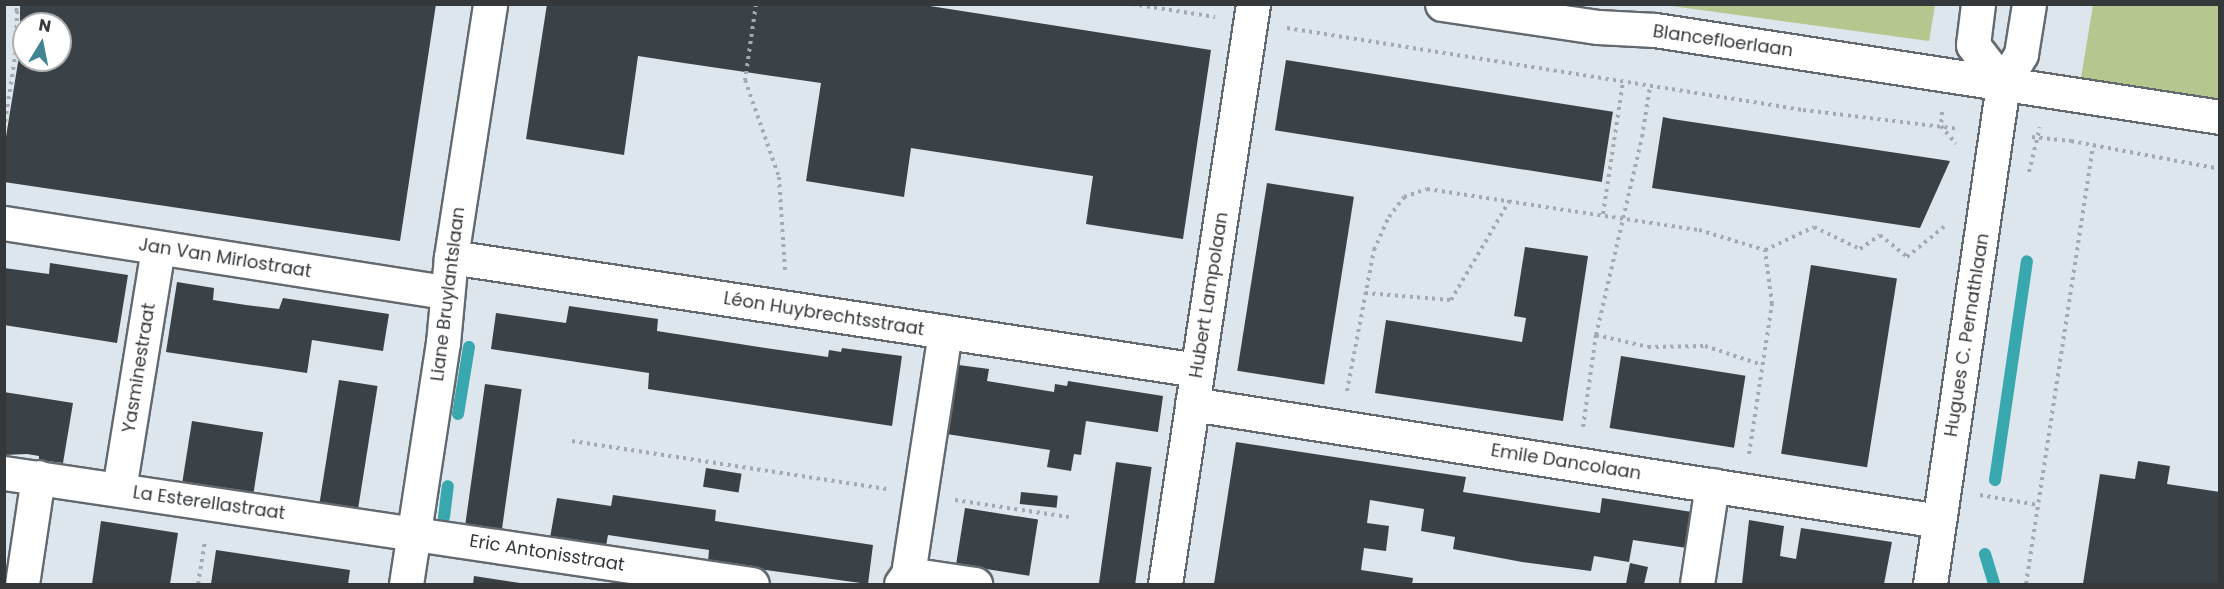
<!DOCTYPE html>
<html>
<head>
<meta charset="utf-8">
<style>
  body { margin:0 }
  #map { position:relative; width:2224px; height:589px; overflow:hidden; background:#dde5ed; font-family:Poppins,sans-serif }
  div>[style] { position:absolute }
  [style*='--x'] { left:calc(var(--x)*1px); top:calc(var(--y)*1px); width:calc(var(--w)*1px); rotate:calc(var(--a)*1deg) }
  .green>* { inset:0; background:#b5c68e }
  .stream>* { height:12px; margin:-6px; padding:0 6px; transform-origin:6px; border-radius:6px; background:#38a7ae }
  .building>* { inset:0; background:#3b4247; transform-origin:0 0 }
  .path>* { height:4px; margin-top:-2px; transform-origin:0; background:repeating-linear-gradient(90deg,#a3a9b0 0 3px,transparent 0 7.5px) }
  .roads { filter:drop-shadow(2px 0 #626a70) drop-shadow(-2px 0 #626a70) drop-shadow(0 2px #626a70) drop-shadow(0 -2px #626a70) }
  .pedestrian>* { height:33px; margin:-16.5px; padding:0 16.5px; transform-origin:16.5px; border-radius:16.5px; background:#fff }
  .minor>* { height:33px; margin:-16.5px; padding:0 16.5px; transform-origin:16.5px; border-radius:16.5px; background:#fff }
  .secondary>* { height:33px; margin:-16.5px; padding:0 16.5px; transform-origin:16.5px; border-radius:16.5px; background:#fff }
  span { translate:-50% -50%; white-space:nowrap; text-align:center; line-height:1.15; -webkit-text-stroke:6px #fff; paint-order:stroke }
  .street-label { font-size:18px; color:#35383b }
  .frame { position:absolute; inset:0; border:6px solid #35383b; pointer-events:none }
  .north { position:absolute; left:12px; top:12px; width:60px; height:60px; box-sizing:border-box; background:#fff; border:2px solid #aeafb1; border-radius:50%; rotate:10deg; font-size:16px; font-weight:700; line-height:24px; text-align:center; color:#35383b }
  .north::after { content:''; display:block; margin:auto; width:21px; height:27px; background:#408591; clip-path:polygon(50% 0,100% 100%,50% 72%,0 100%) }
</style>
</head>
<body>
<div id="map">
  <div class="green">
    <div style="clip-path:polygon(1664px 5px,1935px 5px,1929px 41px)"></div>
    <div style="clip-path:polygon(2093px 5px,2219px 5px,2219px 99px,2081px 78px)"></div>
  </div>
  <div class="stream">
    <div style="--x:458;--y:414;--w:68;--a:-80.7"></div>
    <div style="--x:1995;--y:480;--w:221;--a:-81.7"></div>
    <div style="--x:444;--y:517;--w:31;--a:-83"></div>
    <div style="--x:1985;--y:554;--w:31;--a:73"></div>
  </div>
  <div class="building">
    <div style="clip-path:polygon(evenodd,20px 4px,436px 4px,400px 241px,4px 182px,4px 149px,20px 50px,20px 4px,24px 24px,60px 24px,60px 60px,24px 60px,24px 24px)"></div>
    <div style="clip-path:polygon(547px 4px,917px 4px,1211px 50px,1183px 239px,1086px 224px,1093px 176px,911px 148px,904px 197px,806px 181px,821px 83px,684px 63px,638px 56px,624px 155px,526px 139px)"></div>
    <div style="left:1286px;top:60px;width:331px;height:71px;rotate:9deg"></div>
    <div style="clip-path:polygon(1663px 117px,1672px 119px,1950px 161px,1920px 228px,1652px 188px)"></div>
    <div style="left:1267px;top:183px;width:88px;height:190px;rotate:9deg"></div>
    <div style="clip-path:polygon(1525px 247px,1588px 256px,1563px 421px,1375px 393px,1386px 320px,1522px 342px,1526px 318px,1514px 316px)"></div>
    <div style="clip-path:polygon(50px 263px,128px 275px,117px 343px,4px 325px,4px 268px,49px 274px)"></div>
    <div style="left:1811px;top:265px;width:87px;height:191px;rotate:9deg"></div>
    <div style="clip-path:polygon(177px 282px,214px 288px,213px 300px,246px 305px,279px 309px,283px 298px,389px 314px,383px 351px,312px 340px,307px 373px,166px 352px)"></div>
    <div style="clip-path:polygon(569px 306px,658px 319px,657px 331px,759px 347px,828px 357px,829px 350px,841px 352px,842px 348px,902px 356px,892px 426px,648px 389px,649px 373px,491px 349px,496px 313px,566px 323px)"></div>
    <div style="left:1621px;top:356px;width:126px;height:73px;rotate:9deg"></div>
    <div style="clip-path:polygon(951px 364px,989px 369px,987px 381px,1054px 392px,1055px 384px,1067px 386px,1068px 381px,1163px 396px,1158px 432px,1086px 421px,1081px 455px,1074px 454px,1071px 471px,1047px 467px,1050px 450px,940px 433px)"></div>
    <div style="left:339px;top:380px;width:39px;height:124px;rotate:9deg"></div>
    <div style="left:485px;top:384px;width:37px;height:143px;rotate:8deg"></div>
    <div style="clip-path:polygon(4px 392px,73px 403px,63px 463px,39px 460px,39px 456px,27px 454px,4px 455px)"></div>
    <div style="left:192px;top:421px;width:72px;height:62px;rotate:9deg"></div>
    <div style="clip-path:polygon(1236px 442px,1466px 477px,1463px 492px,1566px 508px,1600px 513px,1602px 498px,1692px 512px,1687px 548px,1633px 540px,1629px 562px,1594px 556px,1591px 571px,1522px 562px,1453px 549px,1455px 537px,1421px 531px,1424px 509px,1370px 500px,1367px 523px,1389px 526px,1386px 551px,1364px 548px,1361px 570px,1413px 578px,1412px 584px,1214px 584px)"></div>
    <div style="clip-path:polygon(2138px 461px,2170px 466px,2167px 484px,2220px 492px,2220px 584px,2083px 584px,2100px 474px,2135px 479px)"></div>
    <div style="left:1116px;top:462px;width:36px;height:123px;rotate:8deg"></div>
    <div style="left:706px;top:468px;width:36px;height:19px;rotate:9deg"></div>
    <div style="left:1021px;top:492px;width:37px;height:12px;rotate:6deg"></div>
    <div style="clip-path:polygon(613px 495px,716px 510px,715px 521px,873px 545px,868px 584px,708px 562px,709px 550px,608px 535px,606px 546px,550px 538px,557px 498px,611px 506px)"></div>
    <div style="left:965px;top:508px;width:74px;height:57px;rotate:9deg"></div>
    <div style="clip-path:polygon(1749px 520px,1784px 526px,1780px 556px,1796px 559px,1801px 528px,1892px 542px,1884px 584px,1742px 584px)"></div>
    <div style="clip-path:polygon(101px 521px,178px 533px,170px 584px,92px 584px)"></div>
    <div style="clip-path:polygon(216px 550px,350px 570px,348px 584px,211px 584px)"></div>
    <div style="clip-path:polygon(1630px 563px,1648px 567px,1644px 584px,1626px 584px)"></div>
    <div style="clip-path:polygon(474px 576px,520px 583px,520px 584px,473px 584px)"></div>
  </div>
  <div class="path">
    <div style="--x:756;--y:4;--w:77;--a:98.2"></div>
    <div style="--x:745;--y:80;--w:103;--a:70.7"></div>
    <div style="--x:779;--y:177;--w:94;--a:86.3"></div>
    <div style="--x:1132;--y:4;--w:84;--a:8.9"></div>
    <div style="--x:1287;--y:28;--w:522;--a:9.03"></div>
    <div style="--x:1803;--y:110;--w:157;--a:6.9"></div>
    <div style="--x:1942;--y:112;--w:14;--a:94"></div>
    <div style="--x:1941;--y:126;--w:23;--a:50"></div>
    <div style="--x:4;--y:129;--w:79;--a:-81.3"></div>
    <div style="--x:16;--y:51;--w:40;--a:-88.6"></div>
    <div style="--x:17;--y:11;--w:8;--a:-113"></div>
    <div style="--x:2032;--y:137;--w:39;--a:6"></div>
    <div style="--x:2071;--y:141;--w:152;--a:10.6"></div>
    <div style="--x:2029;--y:172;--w:46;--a:-76.3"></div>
    <div style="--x:1603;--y:214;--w:134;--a:-81.4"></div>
    <div style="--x:1365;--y:293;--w:86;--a:4.7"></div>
    <div style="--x:1451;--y:300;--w:116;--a:-59.5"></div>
    <div style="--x:1596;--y:335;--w:203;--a:-76.9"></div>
    <div style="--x:1642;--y:137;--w:52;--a:-81.1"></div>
    <div style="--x:1347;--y:391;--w:144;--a:-79.2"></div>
    <div style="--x:1374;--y:250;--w:36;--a:-66"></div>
    <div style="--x:1389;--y:217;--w:25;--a:-53"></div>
    <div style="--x:1404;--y:197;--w:24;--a:-19"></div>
    <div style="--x:1427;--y:189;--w:275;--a:8.6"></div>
    <div style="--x:1699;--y:230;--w:69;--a:16.9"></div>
    <div style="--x:1765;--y:250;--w:54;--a:-25.1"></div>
    <div style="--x:1814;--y:227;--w:51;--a:25.6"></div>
    <div style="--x:1860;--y:249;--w:24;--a:-35"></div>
    <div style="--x:1880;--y:235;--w:35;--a:39"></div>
    <div style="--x:1907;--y:257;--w:50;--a:-39.4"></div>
    <div style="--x:1583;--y:427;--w:93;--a:-82"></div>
    <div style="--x:1596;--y:335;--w:53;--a:13"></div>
    <div style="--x:1648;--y:347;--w:57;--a:-1"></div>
    <div style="--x:1705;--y:346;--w:60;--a:18.4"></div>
    <div style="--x:572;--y:441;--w:318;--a:8.7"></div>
    <div style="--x:1749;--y:454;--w:152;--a:-81.3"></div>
    <div style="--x:1772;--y:304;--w:54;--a:-97.4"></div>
    <div style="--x:1980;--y:495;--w:59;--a:9.8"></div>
    <div style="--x:955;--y:500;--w:115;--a:8.5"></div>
    <div style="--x:198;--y:584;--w:44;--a:-80.8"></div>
    <div style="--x:2026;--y:584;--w:443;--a:-81.3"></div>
  </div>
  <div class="roads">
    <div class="pedestrian">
      <div style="--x:4;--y:473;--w:756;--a:8.44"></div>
      <div style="--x:119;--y:489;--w:244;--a:-80.8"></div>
      <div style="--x:908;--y:574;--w:68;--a:8.5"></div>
      <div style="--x:22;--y:584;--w:108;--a:-81.5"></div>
      <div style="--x:901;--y:584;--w:12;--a:-55"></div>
      <div style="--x:908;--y:574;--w:245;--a:-81.3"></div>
      <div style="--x:1697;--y:584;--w:100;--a:-81.4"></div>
    </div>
    <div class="minor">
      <div style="--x:1978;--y:4;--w:41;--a:97"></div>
      <div style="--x:1973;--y:45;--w:49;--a:52.4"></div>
      <div style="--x:4;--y:223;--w:447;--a:8.9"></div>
      <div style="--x:451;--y:257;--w:755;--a:8.61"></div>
      <div style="--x:1192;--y:404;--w:756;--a:8.9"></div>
      <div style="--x:406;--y:584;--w:244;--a:-81.3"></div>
      <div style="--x:443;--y:343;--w:86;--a:-84.7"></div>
      <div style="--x:451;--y:257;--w:256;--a:-81.2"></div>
      <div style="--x:1165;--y:584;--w:587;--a:-81.37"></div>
      <div style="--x:1930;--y:584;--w:505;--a:-81.69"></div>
      <div style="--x:2003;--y:84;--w:35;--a:-59"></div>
      <div style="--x:2021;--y:54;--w:51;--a:-80.9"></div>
    </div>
    <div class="secondary">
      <div style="--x:1442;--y:4;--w:158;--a:8.4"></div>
      <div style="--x:1598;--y:27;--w:57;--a:3"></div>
      <div style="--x:1655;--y:30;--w:572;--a:8.75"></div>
    </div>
  </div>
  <div class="street-label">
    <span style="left:1723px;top:41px;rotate:8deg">Blancefloerlaan</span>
    <span style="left:225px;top:258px;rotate:9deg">Jan Van Mirlostraat</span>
    <span style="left:448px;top:294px;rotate:-83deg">Liane Bruylantslaan</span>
    <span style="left:1209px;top:295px;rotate:-81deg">Hubert Lampolaan</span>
    <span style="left:824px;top:314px;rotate:9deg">Léon Huybrechtsstraat</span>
    <span style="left:1967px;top:335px;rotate:-81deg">Hugues C. Pernathlaan</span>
    <span style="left:139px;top:368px;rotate:-81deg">Yasminestraat</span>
    <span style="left:1566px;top:462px;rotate:9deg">Emile Dancolaan</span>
    <span style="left:209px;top:503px;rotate:8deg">La Esterellastraat</span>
    <span style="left:547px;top:553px;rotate:9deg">Eric Antonisstraat</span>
  </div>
  <div class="frame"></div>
  <div class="north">N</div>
</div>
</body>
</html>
